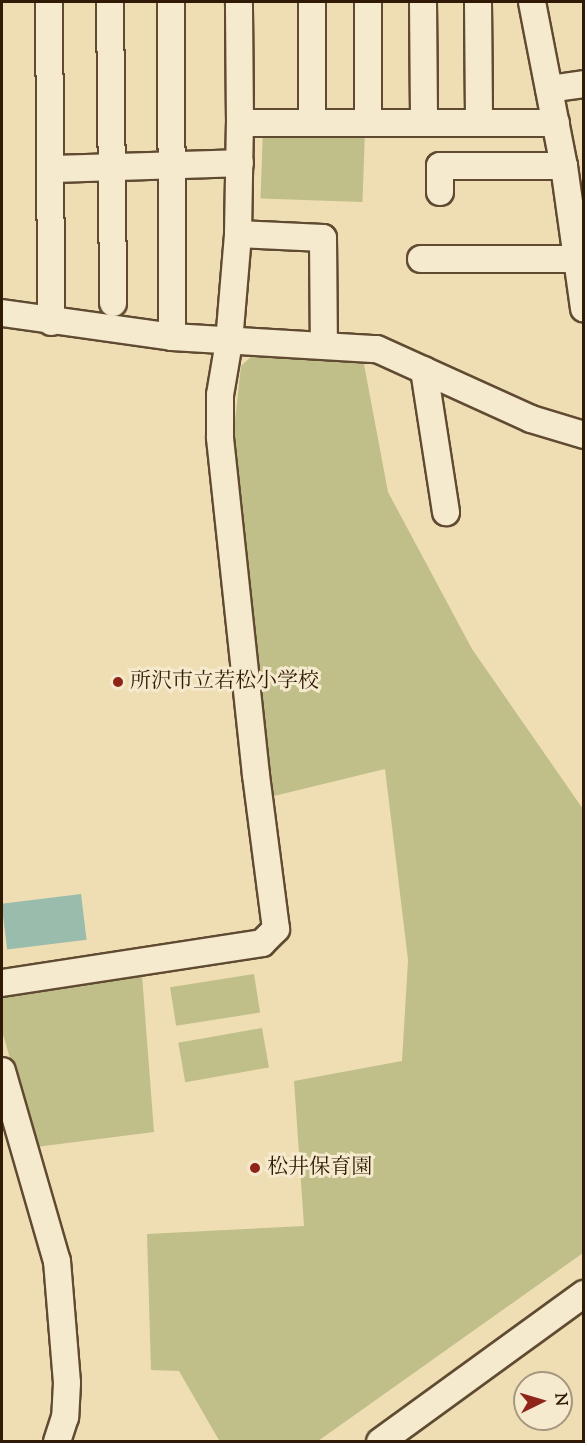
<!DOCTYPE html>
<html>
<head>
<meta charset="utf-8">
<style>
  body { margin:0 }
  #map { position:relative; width:585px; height:1443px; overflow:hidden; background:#efdeb4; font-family:"Sorts Mill Goudy","Noto Serif JP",serif }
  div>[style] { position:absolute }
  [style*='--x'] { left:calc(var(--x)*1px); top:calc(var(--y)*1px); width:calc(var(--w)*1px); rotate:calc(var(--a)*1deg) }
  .green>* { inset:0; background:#c0bf89; transform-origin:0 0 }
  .water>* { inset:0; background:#9abcac; transform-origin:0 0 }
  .roads { filter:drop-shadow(2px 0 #604b32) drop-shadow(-2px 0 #604b32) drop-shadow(0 2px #604b32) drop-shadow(0 -2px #604b32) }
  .minor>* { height:26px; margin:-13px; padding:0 13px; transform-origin:13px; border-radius:13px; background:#f5eace }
  .dots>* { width:16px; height:16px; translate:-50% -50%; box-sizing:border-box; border:3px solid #f5eace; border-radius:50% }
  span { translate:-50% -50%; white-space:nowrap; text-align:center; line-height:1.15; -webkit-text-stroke:6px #f5eace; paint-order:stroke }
  .poi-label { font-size:21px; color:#301a06 }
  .left { translate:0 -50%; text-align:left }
  .frame { position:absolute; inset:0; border:3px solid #301a06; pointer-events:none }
  .north { position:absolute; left:513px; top:1371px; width:60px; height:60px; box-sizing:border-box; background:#f5eace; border:2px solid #a6977e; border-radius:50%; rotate:85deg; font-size:16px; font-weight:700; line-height:24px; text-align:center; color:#301a06 }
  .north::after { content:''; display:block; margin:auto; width:21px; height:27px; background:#8f2418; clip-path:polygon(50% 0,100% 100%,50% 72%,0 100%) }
</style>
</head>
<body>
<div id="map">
  <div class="green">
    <div style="left:365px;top:130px;width:72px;height:102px;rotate:92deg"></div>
    <div style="clip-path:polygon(255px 353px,363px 359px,388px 492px,472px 649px,583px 809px,583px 1253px,318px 1441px,220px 1442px,179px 1371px,151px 1370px,147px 1234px,304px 1226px,294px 1081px,402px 1061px,408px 960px,385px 769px,274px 796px,232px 447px,241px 366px)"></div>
    <div style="left:254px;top:974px;width:39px;height:85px;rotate:81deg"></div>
    <div style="clip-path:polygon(142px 975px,154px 1132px,36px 1147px,2px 1031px,3px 995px)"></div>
    <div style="left:262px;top:1028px;width:40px;height:85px;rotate:80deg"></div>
  </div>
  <div class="water">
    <div style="left:81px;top:894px;width:46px;height:80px;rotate:83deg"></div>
  </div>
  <div class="roads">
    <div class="minor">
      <div style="--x:49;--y:2;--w:320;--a:89.6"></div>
      <div style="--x:110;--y:2;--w:301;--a:89.4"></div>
      <div style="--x:171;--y:2;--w:335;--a:89.8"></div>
      <div style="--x:312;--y:2;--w:121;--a:90"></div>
      <div style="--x:368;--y:2;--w:121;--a:90"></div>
      <div style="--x:423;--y:2;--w:120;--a:89.5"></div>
      <div style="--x:478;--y:2;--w:119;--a:89.5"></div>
      <div style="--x:532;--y:2;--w:167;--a:79"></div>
      <div style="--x:564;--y:166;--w:144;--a:82"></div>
      <div style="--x:549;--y:89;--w:35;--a:-8"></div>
      <div style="--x:240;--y:123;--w:316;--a:0"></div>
      <div style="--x:51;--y:169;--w:189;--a:-1.8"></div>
      <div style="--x:440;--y:192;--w:26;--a:-90"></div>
      <div style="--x:440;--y:166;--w:124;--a:0"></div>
      <div style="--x:238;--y:234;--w:85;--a:2.7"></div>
      <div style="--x:323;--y:238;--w:107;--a:89.5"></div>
      <div style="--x:421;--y:259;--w:157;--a:0"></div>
      <div style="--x:2;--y:313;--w:172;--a:8"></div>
      <div style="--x:172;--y:337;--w:205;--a:3.4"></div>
      <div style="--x:377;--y:349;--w:169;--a:24.4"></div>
      <div style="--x:531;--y:419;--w:55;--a:16.8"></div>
      <div style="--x:424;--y:370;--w:144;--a:81.2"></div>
      <div style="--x:2;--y:983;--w:263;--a:-8.7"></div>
      <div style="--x:262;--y:943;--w:20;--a:-45"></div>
      <div style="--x:276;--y:929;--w:155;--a:-97.4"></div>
      <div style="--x:256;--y:775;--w:340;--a:-96.1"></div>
      <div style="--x:220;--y:437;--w:42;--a:-90"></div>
      <div style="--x:220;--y:395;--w:54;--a:-80.4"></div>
      <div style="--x:229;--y:342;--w:108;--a:-85.2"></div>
      <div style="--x:238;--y:234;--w:111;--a:-89"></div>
      <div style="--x:240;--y:123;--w:121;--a:-90.5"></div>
      <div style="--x:2;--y:1071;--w:198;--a:73.9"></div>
      <div style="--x:57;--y:1261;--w:122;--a:85.3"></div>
      <div style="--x:67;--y:1383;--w:34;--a:93"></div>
      <div style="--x:65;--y:1417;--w:26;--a:108"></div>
      <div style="--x:380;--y:1442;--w:252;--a:-36"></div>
    </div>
  </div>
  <div class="dots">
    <div style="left:118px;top:682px;background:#8f2418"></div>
    <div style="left:255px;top:1168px;background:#8f2418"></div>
  </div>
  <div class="poi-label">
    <span class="left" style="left:130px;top:682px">所沢市立若松小学校</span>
    <span class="left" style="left:267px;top:1168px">松井保育園</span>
  </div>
  <div class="frame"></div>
  <div class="north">N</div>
</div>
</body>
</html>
